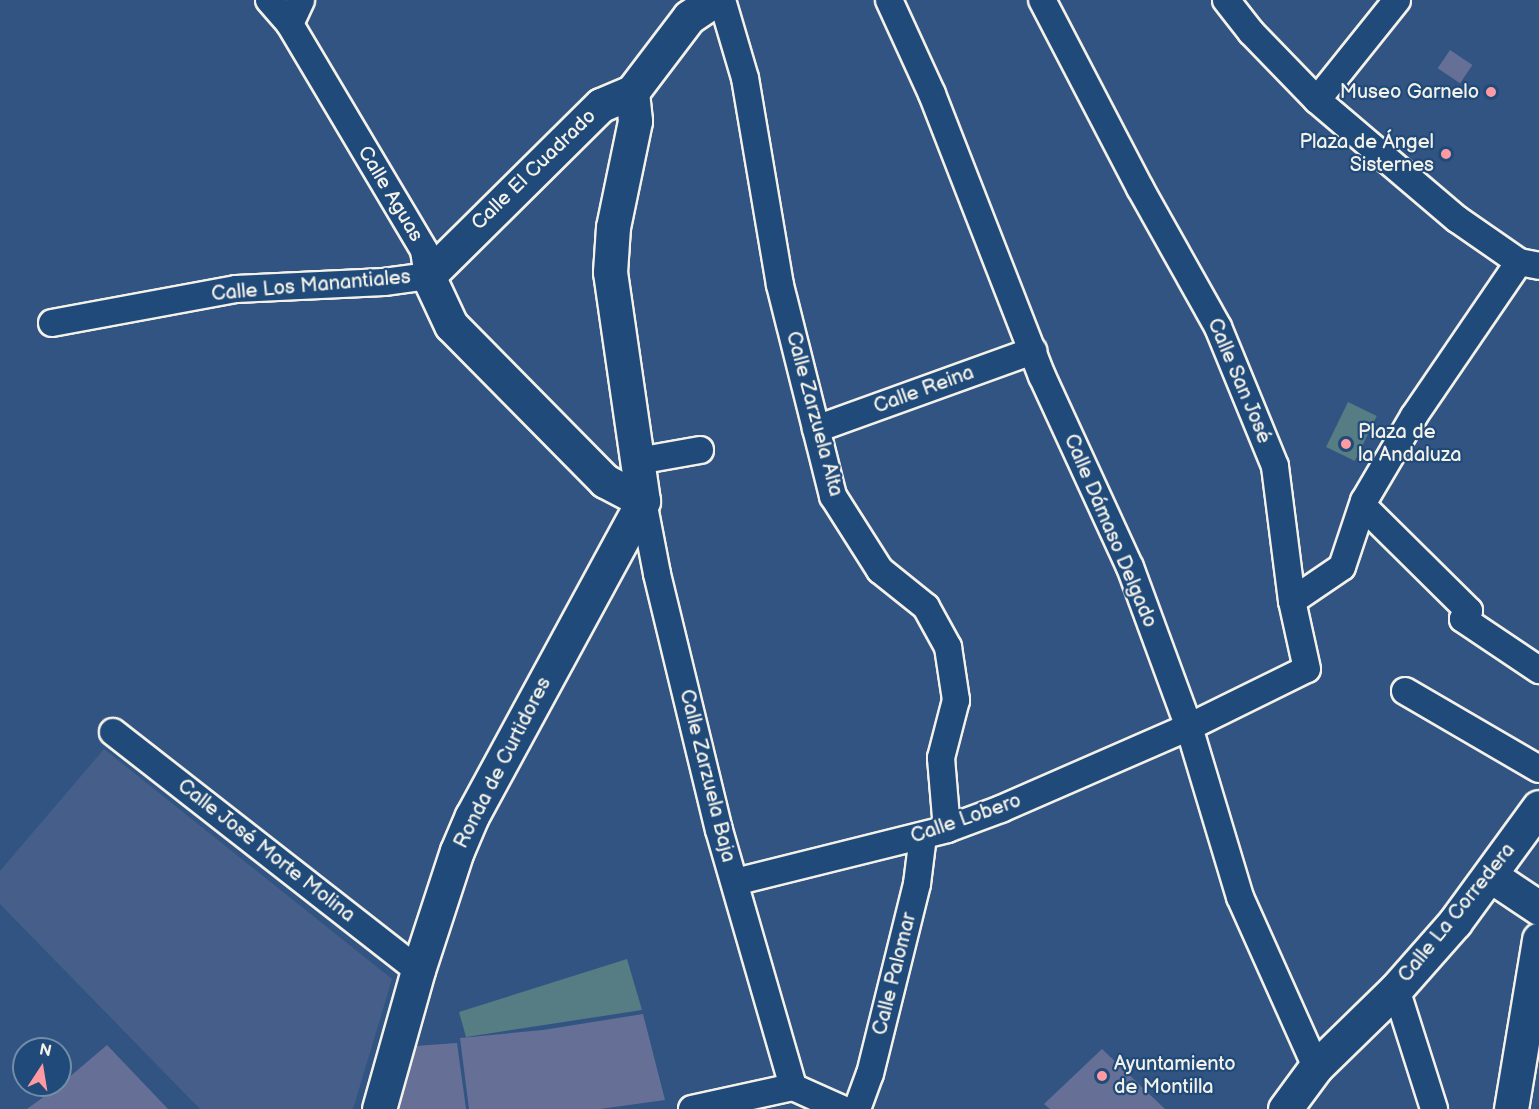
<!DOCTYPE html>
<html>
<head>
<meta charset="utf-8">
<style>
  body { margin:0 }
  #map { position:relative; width:1539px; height:1109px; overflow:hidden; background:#325482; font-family:"Balsamiq Sans",sans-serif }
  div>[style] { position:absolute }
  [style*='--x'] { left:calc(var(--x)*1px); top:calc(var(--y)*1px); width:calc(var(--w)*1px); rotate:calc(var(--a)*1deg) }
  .built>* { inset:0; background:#465f8a }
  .green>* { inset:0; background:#557d83; transform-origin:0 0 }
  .building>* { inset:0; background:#667097; transform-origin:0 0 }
  .roads { filter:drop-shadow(2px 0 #f4f1e8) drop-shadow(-2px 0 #f4f1e8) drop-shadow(0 2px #f4f1e8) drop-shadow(0 -2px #f4f1e8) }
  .street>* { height:26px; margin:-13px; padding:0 13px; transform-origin:13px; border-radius:13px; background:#1f4a7a }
  .secondary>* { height:33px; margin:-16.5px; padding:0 16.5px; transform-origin:16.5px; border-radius:16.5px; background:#1f4a7a }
  .dots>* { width:16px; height:16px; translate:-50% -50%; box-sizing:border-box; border:3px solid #1f4a7a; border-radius:50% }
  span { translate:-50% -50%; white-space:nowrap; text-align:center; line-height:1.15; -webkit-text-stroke:4.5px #1f4a7a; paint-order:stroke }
  .poi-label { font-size:20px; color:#f4f1e8 }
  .right { translate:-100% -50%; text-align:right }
  .left { translate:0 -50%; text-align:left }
  .street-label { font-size:20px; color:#f4f1e8 }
  .north { position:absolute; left:12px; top:1037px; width:60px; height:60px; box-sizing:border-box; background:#1f4a7a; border:2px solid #748da6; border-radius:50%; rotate:12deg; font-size:16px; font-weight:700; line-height:24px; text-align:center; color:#f4f1e8 }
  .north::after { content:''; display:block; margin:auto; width:21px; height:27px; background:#ff9aa2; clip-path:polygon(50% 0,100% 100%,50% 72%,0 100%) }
</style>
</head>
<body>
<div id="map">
  <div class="built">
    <div style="clip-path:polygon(104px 749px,392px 979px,353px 1109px,200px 1109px,0 904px,0 871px)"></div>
  </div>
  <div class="green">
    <div style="left:1348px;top:402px;width:32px;height:50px;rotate:26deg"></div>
    <div style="clip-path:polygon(627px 959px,642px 1010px,466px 1037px,459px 1012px)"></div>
  </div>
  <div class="building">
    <div style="left:1450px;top:50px;width:27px;height:22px;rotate:34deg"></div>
    <div style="clip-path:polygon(643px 1014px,665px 1100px,600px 1109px,469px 1109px,460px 1038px,543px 1030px)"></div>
    <div style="clip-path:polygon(457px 1043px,466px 1109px,399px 1109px,416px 1046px)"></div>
    <div style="clip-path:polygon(107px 1045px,168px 1109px,27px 1109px,60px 1085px)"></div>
    <div style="clip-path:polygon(1102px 1049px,1165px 1109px,1050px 1109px,1044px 1104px)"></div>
  </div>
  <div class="roads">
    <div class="street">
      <div style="--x:722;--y:0;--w:81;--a:73.6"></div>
      <div style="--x:745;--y:78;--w:210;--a:80.4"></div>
      <div style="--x:780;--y:285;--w:218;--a:75.9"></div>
      <div style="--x:833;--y:496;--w:88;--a:57.6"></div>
      <div style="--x:880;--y:570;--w:59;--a:38.8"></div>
      <div style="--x:926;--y:607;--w:46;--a:61.2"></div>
      <div style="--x:948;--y:647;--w:54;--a:81.4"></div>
      <div style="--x:956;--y:700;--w:60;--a:104.5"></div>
      <div style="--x:941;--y:758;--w:71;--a:85.2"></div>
      <div style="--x:889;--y:0;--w:103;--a:65.4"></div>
      <div style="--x:932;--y:94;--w:303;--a:68.7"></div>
      <div style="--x:1042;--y:376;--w:210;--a:65.3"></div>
      <div style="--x:1130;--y:567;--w:171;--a:69.8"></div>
      <div style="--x:1189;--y:727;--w:177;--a:73.3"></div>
      <div style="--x:1240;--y:897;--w:186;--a:65.9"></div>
      <div style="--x:1226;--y:0;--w:41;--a:52"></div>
      <div style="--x:1251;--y:32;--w:95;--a:45.9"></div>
      <div style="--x:1317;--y:100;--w:184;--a:40.4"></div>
      <div style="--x:1457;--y:219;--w:75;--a:34.7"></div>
      <div style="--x:1519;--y:262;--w:20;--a:11"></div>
      <div style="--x:290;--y:24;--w:26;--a:-65"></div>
      <div style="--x:1317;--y:100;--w:128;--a:-51.3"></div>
      <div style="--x:52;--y:323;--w:187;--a:-10.5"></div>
      <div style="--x:236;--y:289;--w:148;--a:-2.7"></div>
      <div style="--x:384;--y:282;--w:44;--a:-7.8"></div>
      <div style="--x:428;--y:276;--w:26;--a:-99"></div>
      <div style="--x:424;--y:250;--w:263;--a:-120.7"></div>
      <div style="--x:290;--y:24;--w:32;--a:-131"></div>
      <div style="--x:816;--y:429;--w:231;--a:-19.8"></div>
      <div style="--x:638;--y:461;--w:63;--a:-10.1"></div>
      <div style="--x:643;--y:501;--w:74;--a:79.1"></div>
      <div style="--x:657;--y:574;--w:263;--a:76.4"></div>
      <div style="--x:719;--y:830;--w:267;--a:73.9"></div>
      <div style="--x:1363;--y:506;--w:149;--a:44.7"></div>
      <div style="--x:1469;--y:611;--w:10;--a:127"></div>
      <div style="--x:1463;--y:619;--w:92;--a:33.9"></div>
      <div style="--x:1292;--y:601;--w:60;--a:-34.2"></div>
      <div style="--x:1342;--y:567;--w:70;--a:-71.6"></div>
      <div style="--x:1364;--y:501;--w:99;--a:-59.5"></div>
      <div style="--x:1414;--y:416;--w:186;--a:-55.7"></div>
      <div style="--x:1405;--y:691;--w:155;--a:30.2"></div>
      <div style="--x:113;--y:732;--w:387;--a:38"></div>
      <div style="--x:735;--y:882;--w:219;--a:-14"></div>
      <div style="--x:947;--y:829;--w:58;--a:-20.3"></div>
      <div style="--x:1001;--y:809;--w:205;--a:-23.6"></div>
      <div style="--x:1189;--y:727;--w:131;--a:-26.2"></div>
      <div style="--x:1307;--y:669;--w:70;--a:-102.4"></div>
      <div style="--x:1292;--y:601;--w:136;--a:-97.2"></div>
      <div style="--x:1275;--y:466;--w:150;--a:-112.3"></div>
      <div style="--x:1218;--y:327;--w:159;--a:-119.3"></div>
      <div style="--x:1140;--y:188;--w:212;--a:-117.5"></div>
      <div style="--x:1396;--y:989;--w:126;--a:72.4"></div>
      <div style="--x:692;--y:1109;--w:103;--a:-12.3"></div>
      <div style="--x:793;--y:1087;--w:54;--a:24.2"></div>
      <div style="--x:857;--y:1109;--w:37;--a:-70"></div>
      <div style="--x:870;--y:1074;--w:196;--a:-76.1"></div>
      <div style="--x:917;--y:884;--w:48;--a:-82.9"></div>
    </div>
    <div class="secondary">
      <div style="--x:632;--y:92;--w:29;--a:84"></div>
      <div style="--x:635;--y:121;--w:108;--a:101.7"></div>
      <div style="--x:613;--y:227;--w:45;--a:93.8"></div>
      <div style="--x:610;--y:272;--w:231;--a:81.8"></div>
      <div style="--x:643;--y:501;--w:43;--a:-152.2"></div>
      <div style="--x:605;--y:481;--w:219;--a:-134.6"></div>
      <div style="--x:451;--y:325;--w:54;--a:-115.1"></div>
      <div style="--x:428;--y:276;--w:243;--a:-44.7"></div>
      <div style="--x:601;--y:105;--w:34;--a:-23"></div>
      <div style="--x:632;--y:92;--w:94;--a:-52.8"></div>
      <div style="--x:689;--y:17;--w:30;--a:-34"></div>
      <div style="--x:1491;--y:876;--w:58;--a:33.7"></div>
      <div style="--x:379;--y:1109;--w:144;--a:-74.3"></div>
      <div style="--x:418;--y:970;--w:125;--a:-71.9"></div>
      <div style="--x:457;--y:851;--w:38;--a:-67"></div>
      <div style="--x:472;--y:816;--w:358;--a:-61.5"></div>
      <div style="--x:1285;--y:1109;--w:52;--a:-53.6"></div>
      <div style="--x:1316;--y:1067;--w:112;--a:-44.3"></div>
      <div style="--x:1396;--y:989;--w:89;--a:-48.6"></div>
      <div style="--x:1455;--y:922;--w:142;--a:-53.9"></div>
      <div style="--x:1511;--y:1109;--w:172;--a:-80.6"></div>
    </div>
  </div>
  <div class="dots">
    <div style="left:1491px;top:92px;background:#ff9aa2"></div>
    <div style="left:1446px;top:154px;background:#ff9aa2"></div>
    <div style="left:1346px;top:444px;background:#ff9aa2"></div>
    <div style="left:1102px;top:1076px;background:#ff9aa2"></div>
  </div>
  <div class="poi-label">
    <span class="right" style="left:1479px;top:92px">Museo Garnelo</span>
    <span class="right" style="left:1434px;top:154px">Plaza de Ángel<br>Sisternes</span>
    <span class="left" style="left:1358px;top:444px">Plaza de<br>la Andaluza</span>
    <span class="left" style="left:1114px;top:1076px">Ayuntamiento<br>de Montilla</span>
  </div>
  <div class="street-label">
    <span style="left:534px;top:170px;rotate:-44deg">Calle El Cuadrado</span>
    <span style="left:390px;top:194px;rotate:59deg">Calle Aguas</span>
    <span style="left:311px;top:286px;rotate:-5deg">Calle Los Manantiales</span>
    <span style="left:1239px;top:381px;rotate:67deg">Calle San José</span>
    <span style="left:924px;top:390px;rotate:-20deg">Calle Reina</span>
    <span style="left:814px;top:414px;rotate:75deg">Calle Zarzuela Alta</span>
    <span style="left:1110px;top:531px;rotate:67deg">Calle Dámaso Delgado</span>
    <span style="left:503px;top:763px;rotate:-63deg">Ronda de Curtidores</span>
    <span style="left:707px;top:776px;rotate:76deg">Calle Zarzuela Baja</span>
    <span style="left:966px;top:819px;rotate:-19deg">Calle Lobero</span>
    <span style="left:266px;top:851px;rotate:38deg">Calle José Morte Molina</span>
    <span style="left:1457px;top:913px;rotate:-51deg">Calle La Corredera</span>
    <span style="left:895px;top:974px;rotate:-76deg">Calle Palomar</span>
  </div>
  <div class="north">N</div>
</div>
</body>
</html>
